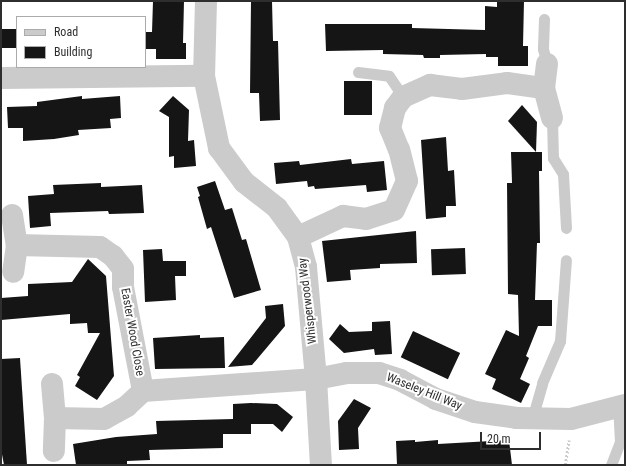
<!DOCTYPE html>
<html>
<head>
<meta charset="utf-8">
<style>
  body { margin:0 }
  #map { position:relative; width:626px; height:466px; overflow:hidden; background:#fff; font-family:"Roboto Condensed",sans-serif }
  div>[style] { position:absolute }
  [style*='--x'] { left:calc(var(--x)*1px); top:calc(var(--y)*1px); width:calc(var(--w)*1px); rotate:calc(var(--a)*1deg) }
  .building>* { inset:0; background:#151515; transform-origin:0 0 }
  .path>* { height:2.5px; margin-top:-1.25px; transform-origin:0; background:repeating-linear-gradient(90deg,#cbcbcb 0 2px,transparent 0 4px) }
  .lane>* { height:11px; margin:-5.5px; padding:0 5.5px; transform-origin:5.5px; border-radius:5.5px; background:#cbcbcb }
  .street>* { height:22px; margin:-11px; padding:0 11px; transform-origin:11px; border-radius:11px; background:#cbcbcb }
  span { translate:-50% -50%; white-space:nowrap; text-align:center; line-height:1.15; -webkit-text-stroke:4px #fff; paint-order:stroke }
  .street-label { font-size:12px; color:#2e2e2e }
  .frame { position:absolute; inset:0; border:2px solid #2e2e2e; pointer-events:none }
  .legend { position:absolute; left:16px; top:16px; width:130px; height:52px; box-sizing:border-box; background:#fff; border:1px solid #ababab; margin:0; padding:5px 7px; list-style:none; font-size:12px; color:#2e2e2e }
  .legend li { display:flex; align-items:center; gap:8px; height:20px }
  .legend b { width:20px; border:1px solid #ababab }
  .scale { position:absolute; left:480px; top:432px; width:61px; height:18px; box-sizing:border-box; border:2px solid #2e2e2e; border-top:0; padding-left:5px; font-size:12px; line-height:14px; white-space:nowrap; color:#2e2e2e; -webkit-text-stroke:3px #fff; paint-order:stroke }
</style>
</head>
<body>
<div id="map">
  <div class="building">
    <div style="clip-path:polygon(153px 1px,184px 1px,183px 43px,186px 43px,186px 59px,156px 59px,156px 49px,145px 49px,145px 32px,152px 32px)"></div>
    <div style="clip-path:polygon(251px 1px,272px 1px,273px 41px,278px 41px,280px 120px,260px 121px,259px 93px,250px 93px)"></div>
    <div style="clip-path:polygon(497px 1px,524px 1px,523px 46px,528px 46px,528px 66px,498px 66px,498px 57px,486px 57px,486px 54px,440px 55px,440px 58px,424px 58px,423px 55px,383px 54px,383px 50px,326px 51px,325px 24px,412px 24px,412px 28px,485px 30px,485px 6px,497px 7px)"></div>
    <div style="left:1px;top:29px;width:16px;height:19px"></div>
    <div style="left:344px;top:81px;width:28px;height:34px"></div>
    <div style="clip-path:polygon(82px 96px,82px 99px,120px 96px,121px 118px,110px 119px,111px 128px,78px 130px,79px 135px,54px 139px,23px 141px,23px 128px,8px 128px,7px 107px,37px 106px,37px 102px)"></div>
    <div style="clip-path:polygon(173px 96px,189px 110px,188px 141px,194px 140px,196px 166px,174px 168px,174px 156px,169px 157px,169px 117px,159px 111px)"></div>
    <div style="clip-path:polygon(522px 105px,537px 122px,536px 152px,508px 121px)"></div>
    <div style="clip-path:polygon(446px 137px,448px 171px,454px 170px,456px 206px,446px 206px,446px 217px,426px 219px,421px 140px)"></div>
    <div style="clip-path:polygon(511px 152px,542px 152px,542px 171px,539px 171px,540px 243px,537px 243px,535px 300px,552px 300px,552px 326px,538px 326px,526px 356px,529px 358px,520px 379px,530px 384px,521px 403px,492px 389px,496px 379px,485px 374px,506px 330px,519px 336px,518px 295px,508px 294px,507px 183px,512px 183px)"></div>
    <div style="clip-path:polygon(351px 159px,352px 164px,384px 161px,387px 190px,367px 192px,366px 185px,315px 189px,314px 186px,308px 187px,307px 181px,276px 184px,274px 163px,299px 161px,300px 165px)"></div>
    <div style="clip-path:polygon(215px 181px,225px 210px,232px 208px,242px 240px,246px 239px,261px 290px,234px 298px,211px 227px,207px 229px,198px 197px,200px 196px,197px 187px)"></div>
    <div style="clip-path:polygon(101px 183px,101px 187px,142px 185px,144px 213px,109px 214px,108px 211px,50px 213px,51px 226px,30px 228px,28px 196px,54px 194px,53px 185px)"></div>
    <div style="clip-path:polygon(416px 231px,417px 263px,380px 264px,380px 268px,350px 270px,351px 280px,327px 282px,322px 241px)"></div>
    <div style="left:465px;top:248px;width:26px;height:34px;rotate:88deg"></div>
    <div style="clip-path:polygon(162px 249px,163px 261px,186px 261px,186px 276px,175px 276px,176px 300px,145px 302px,143px 250px)"></div>
    <div style="clip-path:polygon(88px 259px,106px 276px,114px 376px,97px 400px,75px 386px,80px 377px,77px 375px,100px 333px,88px 333px,87px 323px,70px 324px,70px 314px,1px 320px,1px 298px,28px 296px,28px 284px,72px 282px)"></div>
    <div style="clip-path:polygon(283px 304px,285px 326px,252px 365px,228px 367px,266px 318px,265px 306px)"></div>
    <div style="clip-path:polygon(390px 321px,392px 354px,375px 355px,374px 349px,344px 353px,329px 339px,340px 324px,349px 332px,372px 331px,372px 322px)"></div>
    <div style="left:413px;top:331px;width:52px;height:29px;rotate:25deg"></div>
    <div style="clip-path:polygon(200px 335px,200px 338px,224px 337px,225px 368px,155px 369px,153px 338px)"></div>
    <div style="clip-path:polygon(20px 358px,27px 465px,4px 465px,1px 449px,1px 359px)"></div>
    <div style="clip-path:polygon(354px 399px,371px 408px,358px 428px,359px 449px,339px 450px,338px 421px)"></div>
    <div style="clip-path:polygon(251px 403px,277px 404px,293px 417px,282px 432px,273px 424px,251px 424px,251px 434px,223px 434px,223px 448px,149px 450px,150px 460px,127px 461px,127px 465px,76px 465px,73px 444px,116px 437px,157px 434px,156px 421px,233px 419px,233px 404px)"></div>
    <div style="clip-path:polygon(415px 440px,415px 442px,438px 440px,438px 444px,509px 440px,512px 465px,397px 465px,396px 441px)"></div>
  </div>
  <div class="path">
    <div style="--x:565;--y:465;--w:25;--a:-81"></div>
  </div>
  <div class="lane">
    <div style="--x:544;--y:19;--w:30;--a:92"></div>
    <div style="--x:543;--y:49;--w:16;--a:75"></div>
    <div style="--x:358;--y:72;--w:31;--a:7"></div>
    <div style="--x:389;--y:76;--w:25;--a:56"></div>
    <div style="--x:552;--y:118;--w:40;--a:88.6"></div>
    <div style="--x:553;--y:158;--w:19;--a:58"></div>
    <div style="--x:563;--y:174;--w:54;--a:86.8"></div>
    <div style="--x:532;--y:419;--w:37;--a:-74"></div>
    <div style="--x:542;--y:383;--w:46;--a:-66.8"></div>
    <div style="--x:560;--y:341;--w:81;--a:-85.8"></div>
    <div style="--x:611;--y:465;--w:25;--a:-69"></div>
    <div style="--x:620;--y:442;--w:34;--a:-93"></div>
  </div>
  <div class="street">
    <div style="--x:206;--y:1;--w:75;--a:91.5"></div>
    <div style="--x:204;--y:76;--w:74;--a:78.2"></div>
    <div style="--x:219;--y:148;--w:42;--a:53.7"></div>
    <div style="--x:244;--y:182;--w:42;--a:38.2"></div>
    <div style="--x:277;--y:208;--w:36;--a:54"></div>
    <div style="--x:298;--y:237;--w:31;--a:75"></div>
    <div style="--x:306;--y:267;--w:112;--a:84.9"></div>
    <div style="--x:316;--y:379;--w:86;--a:86.7"></div>
    <div style="--x:547;--y:64;--w:24;--a:97"></div>
    <div style="--x:544;--y:88;--w:31;--a:75"></div>
    <div style="--x:1;--y:78;--w:203;--a:-0.6"></div>
    <div style="--x:12;--y:215;--w:30;--a:81"></div>
    <div style="--x:17;--y:245;--w:27;--a:98"></div>
    <div style="--x:298;--y:237;--w:50;--a:-25"></div>
    <div style="--x:343;--y:216;--w:23;--a:7"></div>
    <div style="--x:366;--y:219;--w:29;--a:-18"></div>
    <div style="--x:394;--y:210;--w:32;--a:-66"></div>
    <div style="--x:407;--y:181;--w:32;--a:-104"></div>
    <div style="--x:399;--y:150;--w:24;--a:-112"></div>
    <div style="--x:390;--y:128;--w:21;--a:-76"></div>
    <div style="--x:395;--y:108;--w:14;--a:-54"></div>
    <div style="--x:403;--y:97;--w:30;--a:-24"></div>
    <div style="--x:430;--y:85;--w:32;--a:7"></div>
    <div style="--x:462;--y:89;--w:45;--a:-7.6"></div>
    <div style="--x:507;--y:83;--w:37;--a:8"></div>
    <div style="--x:17;--y:245;--w:83;--a:1.4"></div>
    <div style="--x:100;--y:247;--w:16;--a:35"></div>
    <div style="--x:113;--y:256;--w:16;--a:52"></div>
    <div style="--x:123;--y:269;--w:18;--a:90"></div>
    <div style="--x:123;--y:287;--w:106;--a:79.1"></div>
    <div style="--x:52;--y:384;--w:34;--a:85"></div>
    <div style="--x:55;--y:418;--w:33;--a:92"></div>
    <div style="--x:55;--y:418;--w:49;--a:1.2"></div>
    <div style="--x:104;--y:419;--w:26;--a:-29"></div>
    <div style="--x:127;--y:406;--w:22;--a:-43"></div>
    <div style="--x:143;--y:391;--w:173;--a:-4"></div>
    <div style="--x:316;--y:379;--w:32;--a:-11"></div>
    <div style="--x:347;--y:373;--w:32;--a:0"></div>
    <div style="--x:379;--y:373;--w:22;--a:18"></div>
    <div style="--x:400;--y:380;--w:41;--a:27.8"></div>
    <div style="--x:436;--y:399;--w:41;--a:18.4"></div>
    <div style="--x:475;--y:412;--w:42;--a:8.1"></div>
    <div style="--x:517;--y:418;--w:54;--a:1.1"></div>
    <div style="--x:571;--y:419;--w:56;--a:-14.5"></div>
  </div>
  <div class="street-label">
    <span style="left:308px;top:301px;rotate:-97deg">Whisperwood Way</span>
    <span style="left:132px;top:332px;rotate:80deg">Easter Wood Close</span>
    <span style="left:424px;top:392px;rotate:22deg">Waseley Hill Way</span>
  </div>
  <div class="frame"></div>
  <ul class="legend">
  <li><b style="height:5px;background:#cbcbcb"></b>Road</li>
  <li><b style="height:11px;background:#151515"></b>Building</li>
  </ul>
  <div class="scale">20 m</div>
</div>
</body>
</html>
